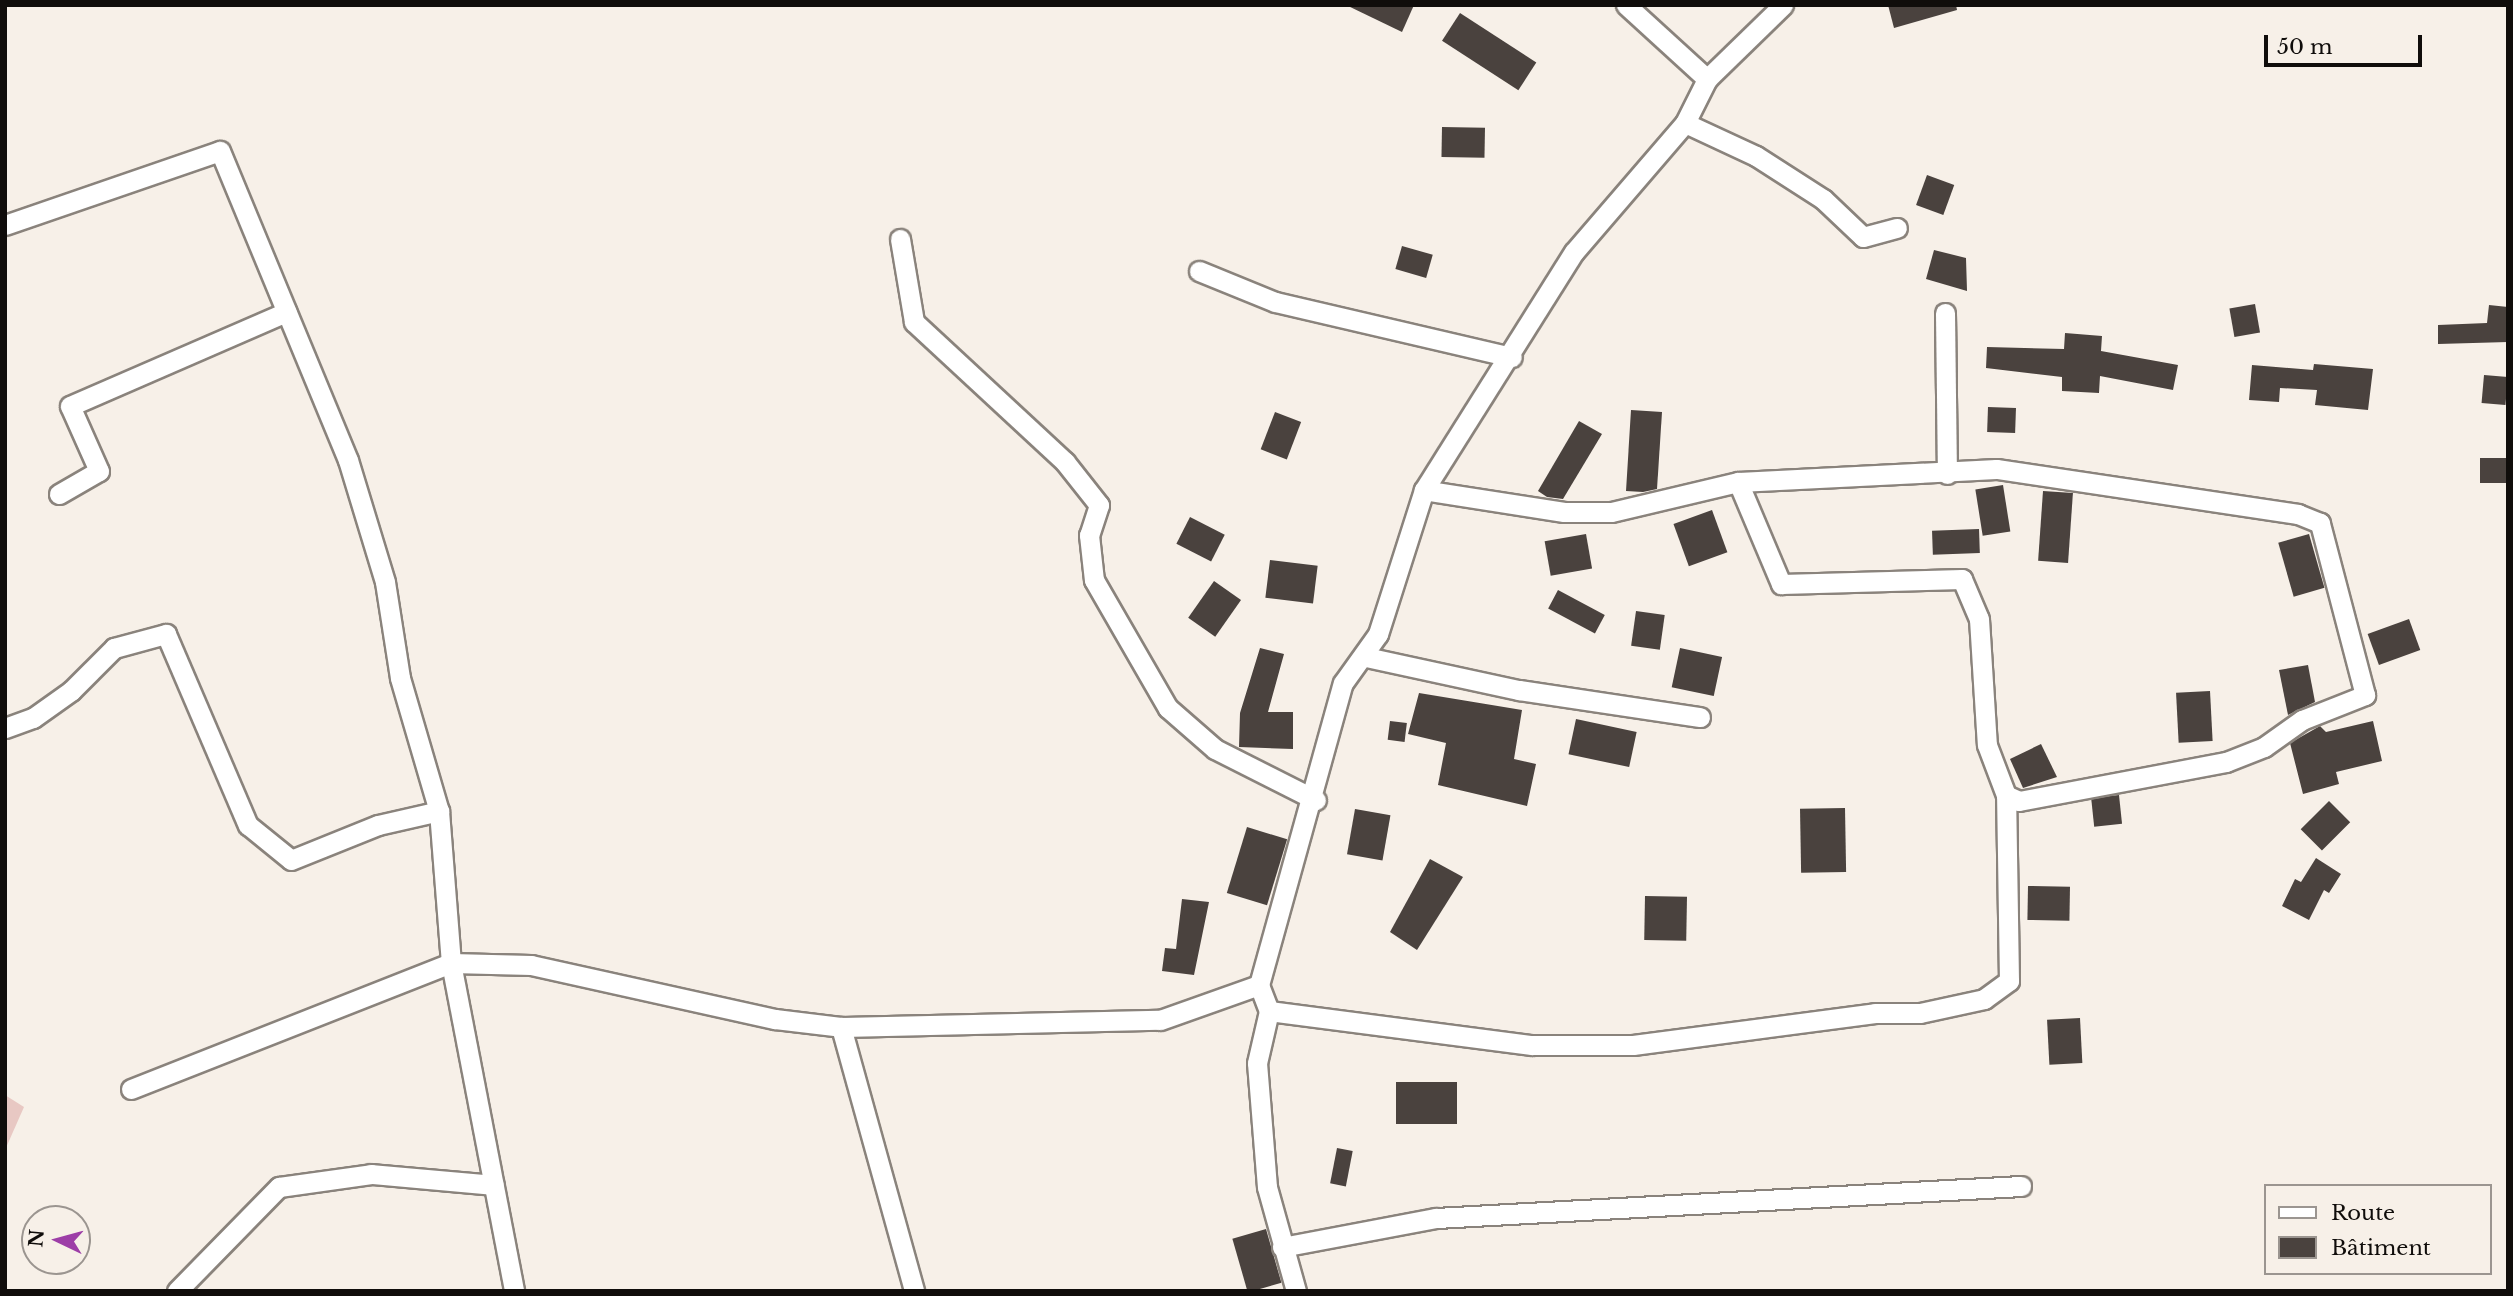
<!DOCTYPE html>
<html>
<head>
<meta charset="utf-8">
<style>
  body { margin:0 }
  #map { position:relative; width:2513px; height:1296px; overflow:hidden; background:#f7f0e8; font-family:"Libre Baskerville",serif }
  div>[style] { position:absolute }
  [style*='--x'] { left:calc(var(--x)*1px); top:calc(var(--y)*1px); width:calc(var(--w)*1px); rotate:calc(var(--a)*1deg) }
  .green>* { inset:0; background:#e8c8c3 }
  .building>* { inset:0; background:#4a423e; transform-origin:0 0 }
  .roads { filter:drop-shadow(2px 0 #8a837c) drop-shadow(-2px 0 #8a837c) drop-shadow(0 2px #8a837c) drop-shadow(0 -2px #8a837c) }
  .minor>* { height:19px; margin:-9.5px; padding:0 9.5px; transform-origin:9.5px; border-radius:9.5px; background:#fff }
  span { translate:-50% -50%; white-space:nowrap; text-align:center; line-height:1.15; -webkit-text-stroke:7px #f7f0e8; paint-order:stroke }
  .frame { position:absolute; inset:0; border:7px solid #100d0b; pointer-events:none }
  .legend { position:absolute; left:2264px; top:1184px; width:228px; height:91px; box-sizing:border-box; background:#f7f0e8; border:2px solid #9b9590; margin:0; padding:9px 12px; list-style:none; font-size:21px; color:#100d0b }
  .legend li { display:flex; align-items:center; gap:14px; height:35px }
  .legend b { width:35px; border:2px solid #9b9590 }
  .north { position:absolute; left:21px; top:1205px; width:70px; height:70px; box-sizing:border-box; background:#f7f0e8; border:2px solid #9b9590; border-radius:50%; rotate:275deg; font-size:19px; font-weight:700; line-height:28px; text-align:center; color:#100d0b }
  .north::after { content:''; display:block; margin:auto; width:24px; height:32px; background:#9d3ea7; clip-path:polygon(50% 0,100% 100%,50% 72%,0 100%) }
  .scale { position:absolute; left:2264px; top:35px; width:158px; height:32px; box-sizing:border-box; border:4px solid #100d0b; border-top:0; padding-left:9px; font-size:21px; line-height:24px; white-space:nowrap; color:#100d0b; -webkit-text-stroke:5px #f7f0e8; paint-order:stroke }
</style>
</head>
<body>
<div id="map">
  <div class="green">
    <div style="clip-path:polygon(5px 1095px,24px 1107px,5px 1150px)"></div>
  </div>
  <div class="building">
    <div style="clip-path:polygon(1346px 5px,1414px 5px,1402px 32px)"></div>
    <div style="clip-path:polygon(1888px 5px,1956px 5px,1957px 10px,1894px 28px)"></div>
    <div style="left:1460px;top:13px;width:91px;height:33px;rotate:33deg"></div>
    <div style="left:1442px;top:127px;width:43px;height:30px;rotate:1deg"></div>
    <div style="left:1927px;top:175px;width:29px;height:32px;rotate:20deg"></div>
    <div style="left:1402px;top:246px;width:32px;height:24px;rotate:16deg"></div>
    <div style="clip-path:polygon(1934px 250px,1966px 258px,1967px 291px,1926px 279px)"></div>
    <div style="left:2255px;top:304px;width:29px;height:26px;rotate:80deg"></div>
    <div style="clip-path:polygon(2489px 305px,2508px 307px,2508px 342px,2438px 344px,2438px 325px,2487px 323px)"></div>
    <div style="clip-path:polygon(2065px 333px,2102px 336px,2101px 351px,2178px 365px,2173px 390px,2100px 376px,2099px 393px,2062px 391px,2062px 377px,1986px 368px,1987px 347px,2064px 349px)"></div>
    <div style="clip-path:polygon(2314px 364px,2373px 369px,2368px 410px,2315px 405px,2317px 390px,2280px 388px,2279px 402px,2249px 400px,2252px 365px,2313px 370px)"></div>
    <div style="left:2484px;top:375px;width:24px;height:28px;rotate:5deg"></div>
    <div style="left:1988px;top:407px;width:28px;height:25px;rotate:2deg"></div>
    <div style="clip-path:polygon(1631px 410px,1662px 412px,1657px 489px,1643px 492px,1626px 491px)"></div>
    <div style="left:1275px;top:412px;width:28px;height:40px;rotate:21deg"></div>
    <div style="clip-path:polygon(1579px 421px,1602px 434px,1563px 499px,1547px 497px,1538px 491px)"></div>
    <div style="left:2508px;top:458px;width:25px;height:28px;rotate:90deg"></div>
    <div style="left:2003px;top:485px;width:47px;height:28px;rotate:81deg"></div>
    <div style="left:2043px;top:491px;width:30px;height:70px;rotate:4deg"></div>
    <div style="left:1712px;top:510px;width:45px;height:41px;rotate:70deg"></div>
    <div style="left:1190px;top:517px;width:39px;height:30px;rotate:27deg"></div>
    <div style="left:1979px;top:529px;width:24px;height:47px;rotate:88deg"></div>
    <div style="left:1586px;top:534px;width:35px;height:42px;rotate:80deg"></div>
    <div style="left:2309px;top:534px;width:56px;height:32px;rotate:74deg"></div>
    <div style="left:1270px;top:560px;width:48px;height:38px;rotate:7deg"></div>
    <div style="left:1214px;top:581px;width:33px;height:45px;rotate:35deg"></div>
    <div style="left:1558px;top:590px;width:53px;height:21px;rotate:28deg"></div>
    <div style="left:1636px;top:611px;width:29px;height:35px;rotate:8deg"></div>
    <div style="left:2409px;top:619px;width:33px;height:44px;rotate:70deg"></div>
    <div style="clip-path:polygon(1260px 648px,1284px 654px,1268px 712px,1293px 712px,1293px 749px,1239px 747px,1240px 713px)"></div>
    <div style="left:1680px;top:648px;width:43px;height:40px;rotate:12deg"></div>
    <div style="clip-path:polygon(2308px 665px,2315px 702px,2288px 715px,2279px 670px)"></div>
    <div style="left:2210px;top:691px;width:50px;height:34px;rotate:87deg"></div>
    <div style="clip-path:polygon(1419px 693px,1522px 710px,1514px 759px,1536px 764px,1527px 806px,1438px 785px,1446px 743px,1408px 734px)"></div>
    <div style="left:1576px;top:719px;width:62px;height:36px;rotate:12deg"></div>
    <div style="left:1390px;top:721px;width:17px;height:19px;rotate:7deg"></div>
    <div style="clip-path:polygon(2373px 721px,2382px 761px,2336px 772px,2339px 784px,2303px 794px,2290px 743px,2320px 726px,2326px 732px)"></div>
    <div style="clip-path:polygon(2041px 744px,2057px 777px,2023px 788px,2010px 759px)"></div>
    <div style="left:2119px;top:795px;width:29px;height:28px;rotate:84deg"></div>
    <div style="left:2329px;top:801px;width:30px;height:40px;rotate:45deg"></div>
    <div style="left:1845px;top:808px;width:64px;height:45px;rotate:89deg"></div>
    <div style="left:1355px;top:809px;width:36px;height:46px;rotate:10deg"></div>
    <div style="left:1247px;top:827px;width:42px;height:69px;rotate:17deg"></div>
    <div style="clip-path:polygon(2316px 858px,2341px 874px,2329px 893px,2324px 890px,2309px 920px,2282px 906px,2295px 879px,2301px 882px)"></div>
    <div style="clip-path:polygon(1430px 859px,1463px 877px,1417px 950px,1390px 932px)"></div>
    <div style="left:2028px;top:886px;width:42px;height:34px;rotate:1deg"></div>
    <div style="left:1645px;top:896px;width:42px;height:44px;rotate:1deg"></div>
    <div style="clip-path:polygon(1182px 899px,1209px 902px,1194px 975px,1162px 971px,1165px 948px,1176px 949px)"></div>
    <div style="left:2080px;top:1018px;width:45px;height:33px;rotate:87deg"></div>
    <div style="left:1396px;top:1082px;width:61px;height:42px"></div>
    <div style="left:1337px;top:1148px;width:16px;height:36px;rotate:11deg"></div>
    <div style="left:1266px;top:1229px;width:56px;height:35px;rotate:74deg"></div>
  </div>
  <div class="roads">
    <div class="minor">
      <div style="--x:1626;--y:5;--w:110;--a:42.4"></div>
      <div style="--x:1685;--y:123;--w:78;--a:24.9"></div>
      <div style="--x:1756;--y:156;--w:80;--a:32.7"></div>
      <div style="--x:1823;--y:199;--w:55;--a:43.5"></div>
      <div style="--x:1863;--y:237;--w:35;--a:-15"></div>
      <div style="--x:5;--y:225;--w:227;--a:-19"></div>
      <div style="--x:220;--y:151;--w:334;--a:67.5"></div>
      <div style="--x:348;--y:460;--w:127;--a:73.1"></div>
      <div style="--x:385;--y:582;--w:97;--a:81.1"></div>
      <div style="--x:400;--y:678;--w:139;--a:73.7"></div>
      <div style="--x:439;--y:811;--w:152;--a:85.5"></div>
      <div style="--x:451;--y:963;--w:334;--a:79.1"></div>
      <div style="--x:900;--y:239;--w:84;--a:80.4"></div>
      <div style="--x:914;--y:322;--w:206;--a:42.8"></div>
      <div style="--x:1065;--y:462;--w:55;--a:51.7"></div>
      <div style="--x:1099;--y:505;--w:32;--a:108"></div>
      <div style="--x:1089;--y:535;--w:45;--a:83.7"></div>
      <div style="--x:1094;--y:580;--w:148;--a:60"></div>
      <div style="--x:1168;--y:708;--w:62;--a:41.1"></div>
      <div style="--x:1215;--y:749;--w:113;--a:26.8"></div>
      <div style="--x:1199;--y:271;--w:82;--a:22.2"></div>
      <div style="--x:1275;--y:302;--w:243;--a:13.1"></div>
      <div style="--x:1945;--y:313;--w:161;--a:89.3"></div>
      <div style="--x:1738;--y:482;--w:111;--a:67.1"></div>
      <div style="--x:1781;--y:584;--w:181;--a:-1.6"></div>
      <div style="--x:1962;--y:579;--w:43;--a:67"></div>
      <div style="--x:1979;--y:619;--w:126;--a:86.4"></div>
      <div style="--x:1987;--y:745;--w:53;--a:69.2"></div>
      <div style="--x:59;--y:494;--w:46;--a:-29.9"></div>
      <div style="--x:99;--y:471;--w:71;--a:-114"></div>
      <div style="--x:70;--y:406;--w:236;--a:-23.5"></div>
      <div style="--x:1366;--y:657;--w:157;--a:12.2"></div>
      <div style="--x:1519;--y:690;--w:183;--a:8.5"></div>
      <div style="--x:5;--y:728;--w:30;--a:-20"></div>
      <div style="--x:33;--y:718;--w:47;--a:-35.4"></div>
      <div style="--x:71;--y:691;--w:61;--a:-45"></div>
      <div style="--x:114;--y:648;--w:54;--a:-15.1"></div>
      <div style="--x:166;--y:634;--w:208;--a:66.8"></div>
      <div style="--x:248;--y:825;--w:55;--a:39.1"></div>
      <div style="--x:291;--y:860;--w:94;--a:-21.9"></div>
      <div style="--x:378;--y:825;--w:63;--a:-12.9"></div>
      <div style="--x:1269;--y:1011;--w:265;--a:7.4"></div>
      <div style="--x:1532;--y:1045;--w:101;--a:0"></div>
      <div style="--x:1633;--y:1045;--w:244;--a:-7.5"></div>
      <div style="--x:1875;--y:1013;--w:45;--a:0"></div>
      <div style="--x:1920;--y:1013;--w:66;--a:-12.3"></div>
      <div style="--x:1984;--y:999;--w:31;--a:-36"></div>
      <div style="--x:2009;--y:981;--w:186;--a:-90.9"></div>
      <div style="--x:2006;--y:795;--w:14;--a:25"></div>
      <div style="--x:2019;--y:801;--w:211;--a:-10.7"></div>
      <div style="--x:2226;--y:762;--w:41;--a:-21.5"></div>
      <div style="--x:2264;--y:747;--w:47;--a:-35.4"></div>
      <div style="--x:2302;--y:720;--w:68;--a:-21.6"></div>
      <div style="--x:2365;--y:695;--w:178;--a:-104.7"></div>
      <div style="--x:2320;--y:523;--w:24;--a:-158"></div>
      <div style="--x:2298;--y:514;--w:305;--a:-171.5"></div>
      <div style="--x:1996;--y:469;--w:258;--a:177.1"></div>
      <div style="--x:1738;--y:482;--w:130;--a:166.7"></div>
      <div style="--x:1611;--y:512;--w:47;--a:180"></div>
      <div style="--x:1564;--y:512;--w:142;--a:-171.1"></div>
      <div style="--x:841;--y:1027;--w:274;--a:74.5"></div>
      <div style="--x:131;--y:1089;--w:344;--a:-21.5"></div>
      <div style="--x:451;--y:963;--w:80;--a:1.4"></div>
      <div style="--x:531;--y:965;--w:250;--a:12.5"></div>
      <div style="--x:775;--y:1019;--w:66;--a:6.9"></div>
      <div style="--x:841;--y:1027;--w:319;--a:-1.3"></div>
      <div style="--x:1160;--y:1020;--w:105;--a:-19.5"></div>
      <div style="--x:1282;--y:1247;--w:157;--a:-10.7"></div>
      <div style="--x:1436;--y:1218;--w:586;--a:-3.13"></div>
      <div style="--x:177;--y:1291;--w:146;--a:-45.6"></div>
      <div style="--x:279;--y:1187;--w:93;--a:-8"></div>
      <div style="--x:371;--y:1174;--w:123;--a:5.1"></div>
      <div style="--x:1296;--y:1291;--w:108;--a:-105.6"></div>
      <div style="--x:1267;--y:1187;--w:124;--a:-94.6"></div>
      <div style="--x:1257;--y:1063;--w:53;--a:-77"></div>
      <div style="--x:1269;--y:1011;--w:28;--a:-111"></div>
      <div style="--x:1259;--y:985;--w:313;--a:-74.5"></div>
      <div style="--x:1343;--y:683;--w:60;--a:-54.5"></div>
      <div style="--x:1378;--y:634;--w:151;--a:-72.3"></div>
      <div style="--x:1424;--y:490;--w:281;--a:-57.8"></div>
      <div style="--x:1574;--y:252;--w:170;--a:-49.3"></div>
      <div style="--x:1685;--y:123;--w:49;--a:-63.4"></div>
      <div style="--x:1707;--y:79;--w:106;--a:-44.2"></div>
    </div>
  </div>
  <div class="frame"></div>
  <ul class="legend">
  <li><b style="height:9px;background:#fff"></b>Route</li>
  <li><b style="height:19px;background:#4a423e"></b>Bâtiment</li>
  </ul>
  <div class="north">N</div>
  <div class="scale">50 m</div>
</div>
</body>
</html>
